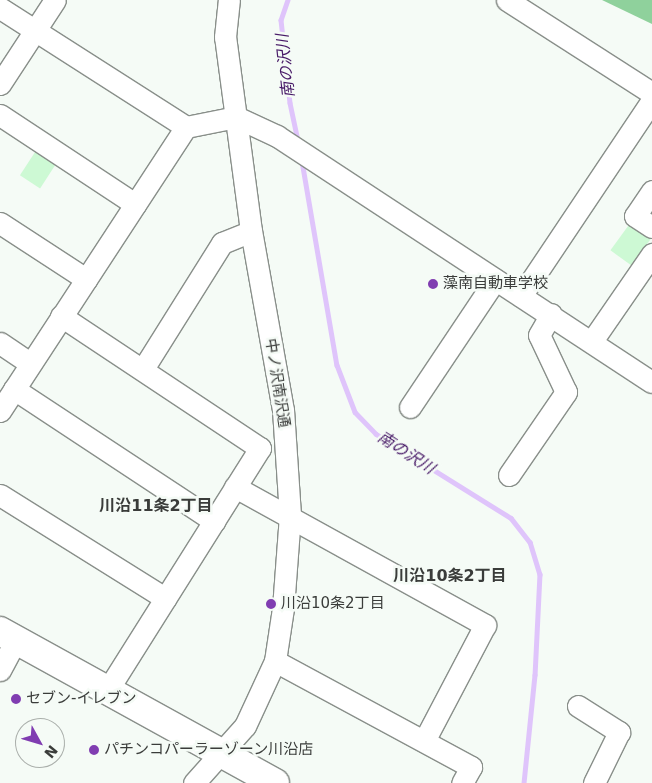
<!DOCTYPE html>
<html>
<head>
<meta charset="utf-8">
<style>
  body { margin:0 }
  #map { position:relative; width:652px; height:783px; overflow:hidden; background:#f5fbf6; font-family:"DejaVu Sans","Noto Sans JP",sans-serif }
  div>[style] { position:absolute }
  [style*='--x'] { left:calc(var(--x)*1px); top:calc(var(--y)*1px); width:calc(var(--w)*1px); rotate:calc(var(--a)*1deg) }
  .green>* { inset:0; background:#cdf9d4; transform-origin:0 0 }
  .forest>* { inset:0; background:#8fd19c }
  .stream>* { height:4.5px; margin:-2.25px; padding:0 2.25px; transform-origin:2.25px; border-radius:2.25px; background:#dfc4fb }
  .roads { filter:drop-shadow(1px 0 #898f8a) drop-shadow(-1px 0 #898f8a) drop-shadow(0 1px #898f8a) drop-shadow(0 -1px #898f8a) }
  .minor>* { height:21px; margin:-10.5px; padding:0 10.5px; transform-origin:10.5px; border-radius:10.5px; background:#fff }
  .highway>* { height:28px; margin:-14px; padding:0 14px; transform-origin:14px; border-radius:14px; background:#fff }
  .dots>* { width:14px; height:14px; translate:-50% -50%; box-sizing:border-box; border:2px solid #f5fbf6; border-radius:50% }
  span { translate:-50% -50%; white-space:nowrap; text-align:center; line-height:1.15; -webkit-text-stroke:5px #f5fbf6; paint-order:stroke }
  .poi-label { font-size:15px; color:#3a3c3a }
  .left { translate:0 -50%; text-align:left }
  .street-label { font-size:15px; color:#3a3c3a }
  .water-label { font-size:16px; color:#471967; font-style:italic }
  .neighbourhood-label { font-size:16px; color:#3a3c3a; font-weight:700 }
  .north { position:absolute; left:15px; top:718px; width:50px; height:50px; box-sizing:border-box; background:#f5fbf6; border:1px solid #aaafab; border-radius:50%; rotate:129deg; font-size:14px; font-weight:700; line-height:20px; text-align:center; color:#3a3c3a }
  .north::after { content:''; display:block; margin:auto; width:18px; height:22px; background:#803db1; clip-path:polygon(50% 0,100% 100%,50% 72%,0 100%) }
</style>
</head>
<body>
<div id="map">
  <div class="green">
    <div style="left:39px;top:146px;width:24px;height:35px;rotate:33deg"></div>
    <div style="left:631px;top:222px;width:26px;height:35px;rotate:36deg"></div>
  </div>
  <div class="forest">
    <div style="clip-path:polygon(602px 0,652px 0,652px 24px)"></div>
  </div>
  <div class="stream">
    <div style="--x:288;--y:0;--w:21;--a:109"></div>
    <div style="--x:281;--y:20;--w:83;--a:83.8"></div>
    <div style="--x:290;--y:103;--w:39;--a:78"></div>
    <div style="--x:302;--y:161;--w:207;--a:80.3"></div>
    <div style="--x:337;--y:365;--w:50;--a:69"></div>
    <div style="--x:355;--y:412;--w:30;--a:46"></div>
    <div style="--x:376;--y:434;--w:159;--a:31.9"></div>
    <div style="--x:511;--y:518;--w:31;--a:52"></div>
    <div style="--x:530;--y:542;--w:34;--a:73"></div>
    <div style="--x:540;--y:574;--w:101;--a:92.8"></div>
    <div style="--x:535;--y:675;--w:109;--a:95.8"></div>
  </div>
  <div class="roads">
    <div class="minor">
      <div style="--x:507;--y:0;--w:172;--a:32.7"></div>
      <div style="--x:0;--y:8;--w:221;--a:32.6"></div>
      <div style="--x:0;--y:84;--w:100;--a:-56.8"></div>
      <div style="--x:0;--y:115;--w:162;--a:33.4"></div>
      <div style="--x:652;--y:191;--w:30;--a:124"></div>
      <div style="--x:635;--y:216;--w:20;--a:33"></div>
      <div style="--x:0;--y:223;--w:103;--a:33.1"></div>
      <div style="--x:521;--y:296;--w:236;--a:-56.2"></div>
      <div style="--x:61;--y:316;--w:239;--a:33.6"></div>
      <div style="--x:260;--y:448;--w:287;--a:122.2"></div>
      <div style="--x:592;--y:341;--w:106;--a:-55.4"></div>
      <div style="--x:0;--y:343;--w:36;--a:34"></div>
      <div style="--x:143;--y:369;--w:149;--a:-57.9"></div>
      <div style="--x:222;--y:243;--w:31;--a:-22"></div>
      <div style="--x:14;--y:389;--w:240;--a:33.4"></div>
      <div style="--x:410;--y:407;--w:153;--a:-56.2"></div>
      <div style="--x:0;--y:411;--w:339;--a:-56.8"></div>
      <div style="--x:186;--y:127;--w:51;--a:-11.3"></div>
      <div style="--x:236;--y:117;--w:45;--a:24.9"></div>
      <div style="--x:277;--y:136;--w:448;--a:33.3"></div>
      <div style="--x:509;--y:475;--w:101;--a:-55.5"></div>
      <div style="--x:566;--y:392;--w:63;--a:-115.3"></div>
      <div style="--x:539;--y:335;--w:24;--a:-60"></div>
      <div style="--x:235;--y:487;--w:286;--a:28.9"></div>
      <div style="--x:485;--y:625;--w:131;--a:117.7"></div>
      <div style="--x:0;--y:495;--w:195;--a:32"></div>
      <div style="--x:275;--y:661;--w:223;--a:28.4"></div>
      <div style="--x:471;--y:767;--w:18;--a:119"></div>
      <div style="--x:0;--y:670;--w:34;--a:-62"></div>
      <div style="--x:578;--y:706;--w:49;--a:32.4"></div>
      <div style="--x:619;--y:732;--w:57;--a:116.1"></div>
      <div style="--x:194;--y:783;--w:76;--a:-48.2"></div>
      <div style="--x:245;--y:726;--w:72;--a:-65.2"></div>
      <div style="--x:275;--y:661;--w:54;--a:-81.4"></div>
      <div style="--x:283;--y:608;--w:93;--a:-85.7"></div>
      <div style="--x:290;--y:515;--w:105;--a:-93.8"></div>
      <div style="--x:283;--y:410;--w:182;--a:-100.1"></div>
      <div style="--x:251;--y:231;--w:196;--a:-97.6"></div>
      <div style="--x:225;--y:37;--w:37;--a:-84"></div>
    </div>
    <div class="highway">
      <div style="--x:0;--y:631;--w:314;--a:28.9"></div>
    </div>
  </div>
  <div class="dots">
    <div style="left:433px;top:284px;background:#803db1"></div>
    <div style="left:271px;top:604px;background:#803db1"></div>
    <div style="left:16px;top:699px;background:#803db1"></div>
    <div style="left:94px;top:750px;background:#803db1"></div>
  </div>
  <div class="poi-label">
    <span class="left" style="left:443px;top:284px">藻南自動車学校</span>
    <span class="left" style="left:281px;top:604px">川沿10条2丁目</span>
    <span class="left" style="left:26px;top:699px">セブン-イレブン</span>
    <span class="left" style="left:104px;top:750px">パチンコパーラーゾーン川沿店</span>
  </div>
  <div class="street-label">
    <span style="left:277px;top:383px;rotate:81deg">中ノ沢南沢通</span>
  </div>
  <div class="water-label">
    <span style="left:286px;top:66px;rotate:-96deg">南の沢川</span>
    <span style="left:406px;top:453px;rotate:33deg">南の沢川</span>
  </div>
  <div class="neighbourhood-label">
    <span style="left:156px;top:506px">川沿11条2丁目</span>
    <span style="left:450px;top:576px">川沿10条2丁目</span>
  </div>
  <div class="north">N</div>
</div>
</body>
</html>
